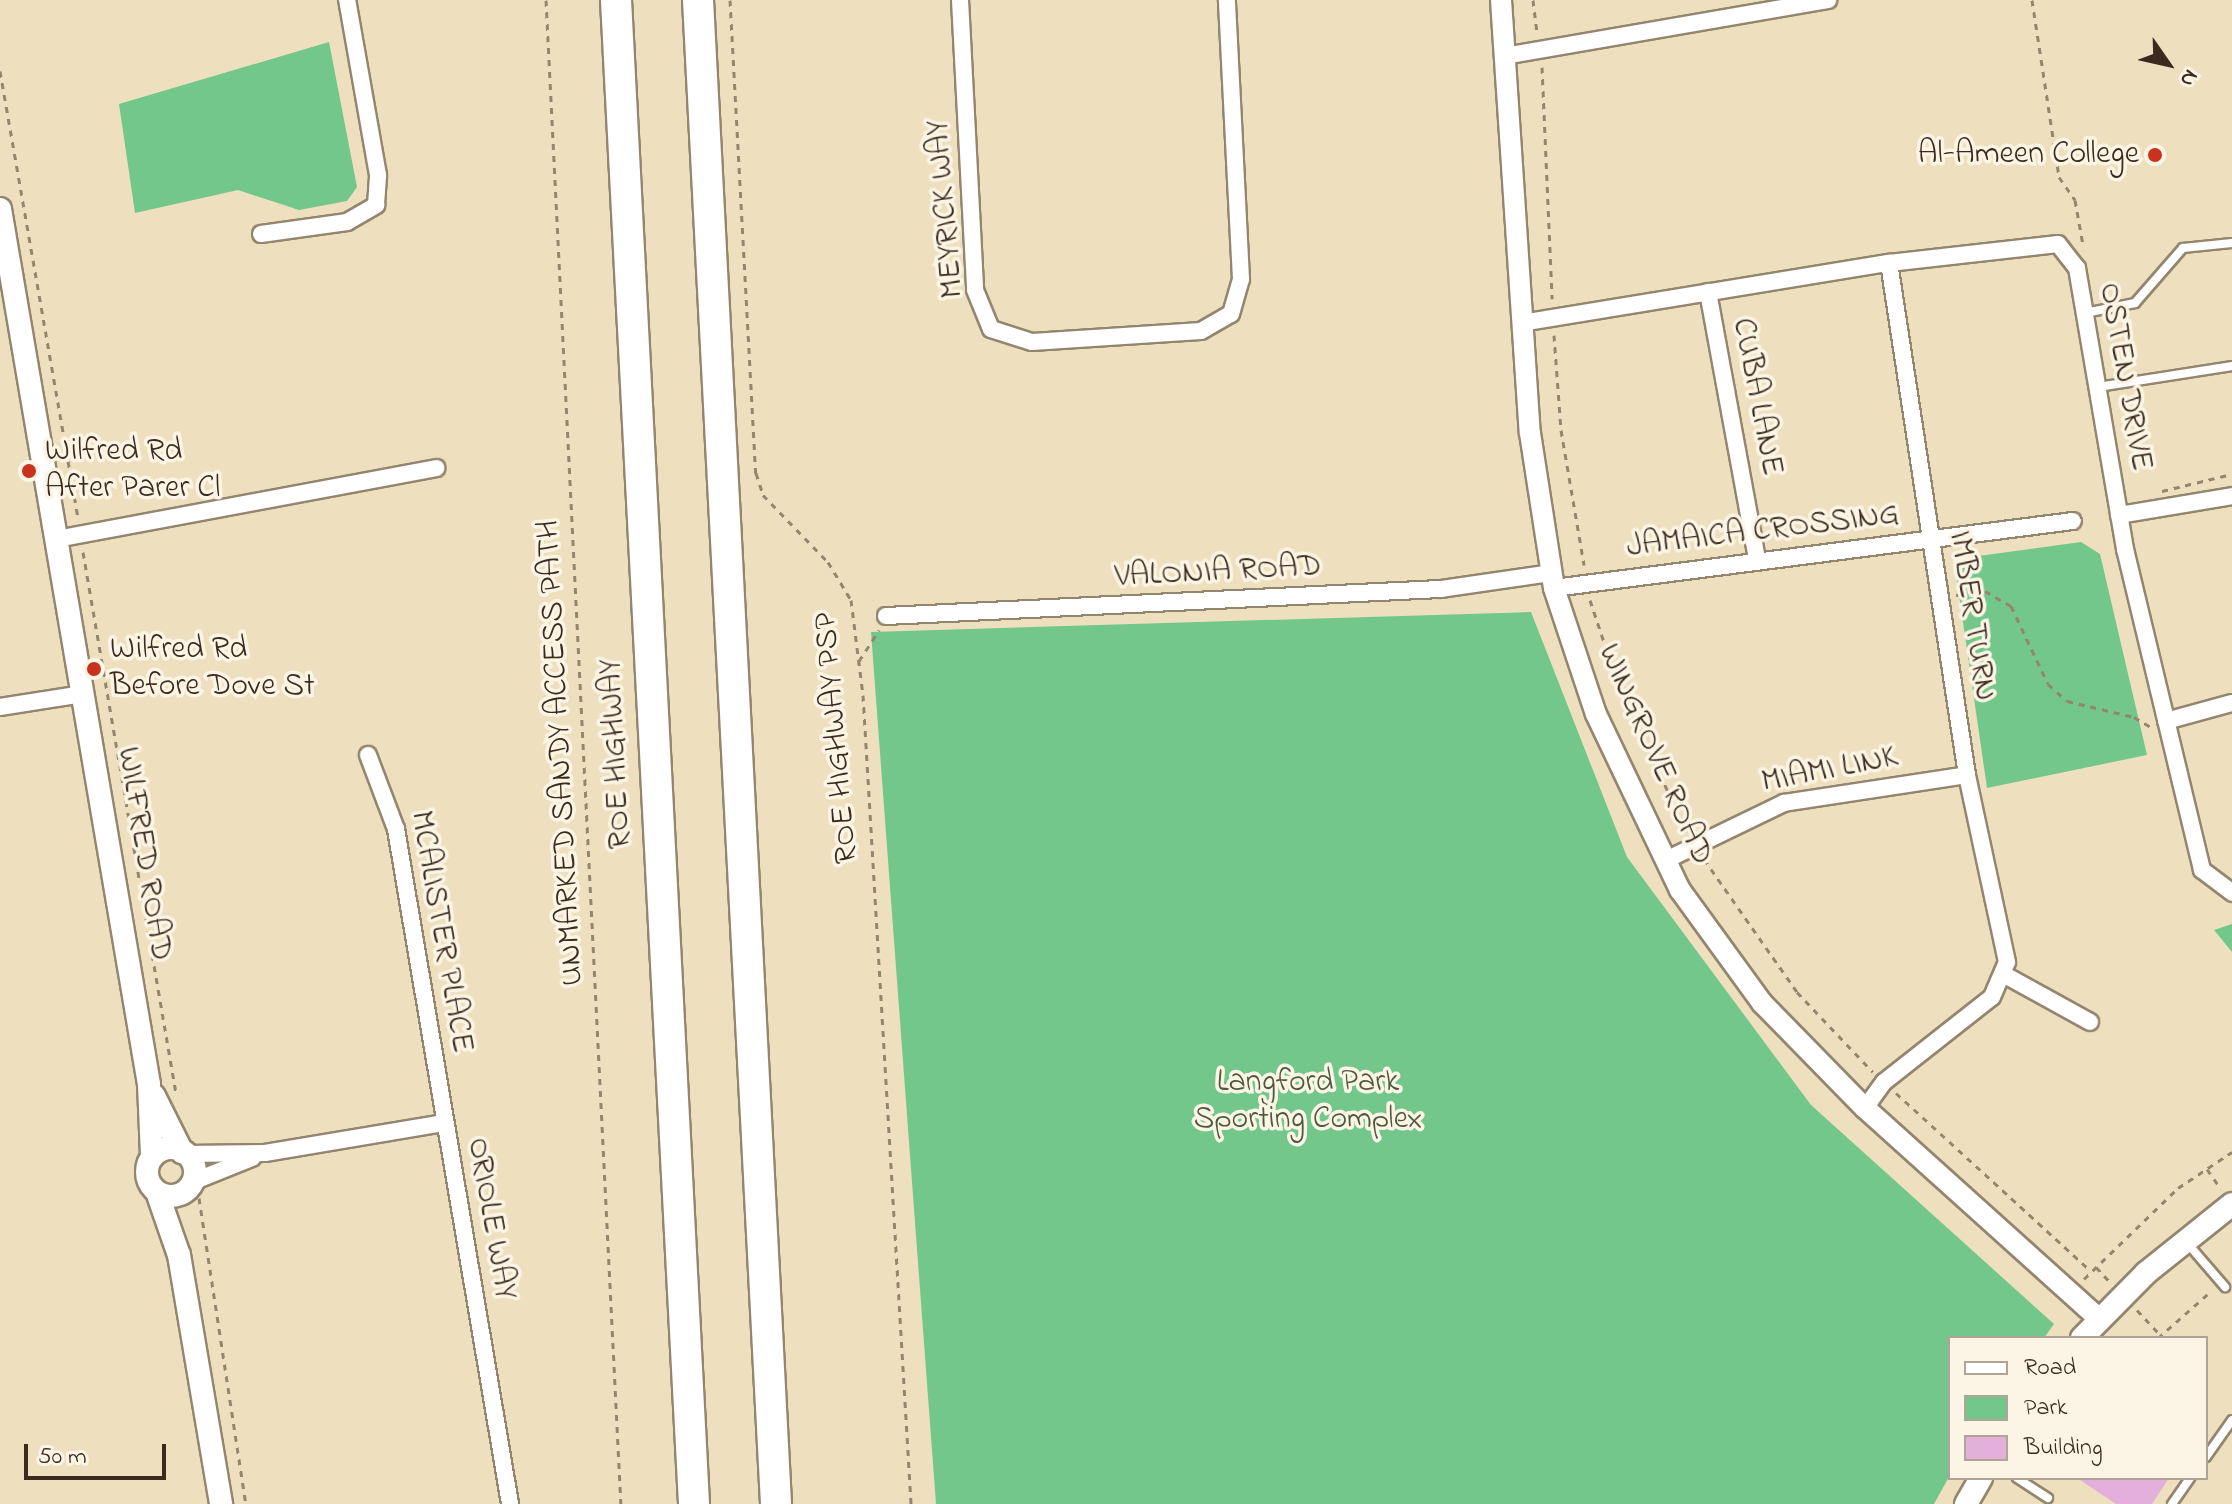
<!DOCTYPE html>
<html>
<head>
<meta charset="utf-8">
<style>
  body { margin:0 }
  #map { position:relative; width:2232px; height:1504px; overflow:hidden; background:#eee0bf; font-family:"Indie Flower",sans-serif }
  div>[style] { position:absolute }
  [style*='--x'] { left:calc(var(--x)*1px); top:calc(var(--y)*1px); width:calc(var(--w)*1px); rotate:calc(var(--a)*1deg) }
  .green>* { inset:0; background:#73c78b }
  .building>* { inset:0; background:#e3afdb }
  .path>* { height:3px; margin-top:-1.5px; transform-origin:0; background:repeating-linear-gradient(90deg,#94856e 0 6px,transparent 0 12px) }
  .roads { filter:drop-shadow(2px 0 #94856e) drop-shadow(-2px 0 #94856e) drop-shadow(0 2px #94856e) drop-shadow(0 -2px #94856e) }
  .service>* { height:8px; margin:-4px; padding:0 4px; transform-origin:4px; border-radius:4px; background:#fff }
  .minor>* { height:16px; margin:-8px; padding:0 8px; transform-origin:8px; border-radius:8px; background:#fff }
  .tertiary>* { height:20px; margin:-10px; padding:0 10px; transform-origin:10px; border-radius:10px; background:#fff }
  .secondary>* { height:22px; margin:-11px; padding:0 11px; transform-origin:11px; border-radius:11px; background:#fff }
  .secondary>.ring { margin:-11px; padding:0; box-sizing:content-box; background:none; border:22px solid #fff; border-radius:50% }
  .motorway>* { height:30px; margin:-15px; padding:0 15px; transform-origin:15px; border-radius:15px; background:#fff }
  .dots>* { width:22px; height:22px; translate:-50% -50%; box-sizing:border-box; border:4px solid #fcf5e5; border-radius:50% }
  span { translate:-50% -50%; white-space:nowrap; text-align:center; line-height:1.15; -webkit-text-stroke:7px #fcf5e5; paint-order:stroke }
  .poi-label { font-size:32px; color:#3b2a1e }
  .right { translate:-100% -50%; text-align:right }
  .left { translate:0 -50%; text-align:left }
  .street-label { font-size:32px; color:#3b2a1e }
  .park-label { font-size:32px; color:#4c593f }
  .legend { position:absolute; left:1948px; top:1336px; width:260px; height:144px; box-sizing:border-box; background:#fcf5e5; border:2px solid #afa495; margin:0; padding:10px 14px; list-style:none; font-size:24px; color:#3b2a1e }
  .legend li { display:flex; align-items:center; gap:16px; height:40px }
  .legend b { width:40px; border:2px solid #afa495 }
  .north { position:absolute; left:2128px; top:24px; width:80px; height:80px; -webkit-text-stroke:6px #fcf5e5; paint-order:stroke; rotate:124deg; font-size:22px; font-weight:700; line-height:32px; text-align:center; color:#3b2a1e }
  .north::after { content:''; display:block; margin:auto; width:28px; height:36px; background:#3b2a1e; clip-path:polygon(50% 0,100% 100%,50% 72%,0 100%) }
  .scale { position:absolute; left:24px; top:1444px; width:142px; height:36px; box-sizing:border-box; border:4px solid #3b2a1e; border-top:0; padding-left:10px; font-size:24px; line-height:28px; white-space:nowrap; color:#3b2a1e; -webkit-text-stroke:6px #fcf5e5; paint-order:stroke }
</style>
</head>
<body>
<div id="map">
  <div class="green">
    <div style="clip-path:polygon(329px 42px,357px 187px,347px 201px,299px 210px,238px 190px,135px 213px,119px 104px)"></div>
    <div style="clip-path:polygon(2081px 542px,2100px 554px,2147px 755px,1987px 788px,1956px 574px,1971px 557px)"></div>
    <div style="clip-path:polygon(1531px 612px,1627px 857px,1811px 1105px,2054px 1324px,2044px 1338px,1950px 1338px,1950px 1475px,1934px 1504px,936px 1504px,871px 632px)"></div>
    <div style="clip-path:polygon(2232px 924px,2232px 952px,2214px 930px)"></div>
  </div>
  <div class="building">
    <div style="clip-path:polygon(2077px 1478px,2169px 1478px,2152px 1504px,2116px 1504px)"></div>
  </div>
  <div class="path">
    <div style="--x:546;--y:0;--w:1506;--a:87.15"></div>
    <div style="--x:730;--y:0;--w:474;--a:86.9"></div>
    <div style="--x:756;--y:473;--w:23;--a:72"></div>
    <div style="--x:763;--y:495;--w:93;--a:45.9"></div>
    <div style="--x:828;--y:562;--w:44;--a:58.8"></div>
    <div style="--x:851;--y:600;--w:96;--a:82.8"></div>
    <div style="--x:863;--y:695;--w:810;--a:86.6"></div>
    <div style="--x:1533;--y:0;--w:32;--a:83"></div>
    <div style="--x:2032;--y:0;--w:179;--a:81.3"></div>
    <div style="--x:2059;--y:177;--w:28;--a:55"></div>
    <div style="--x:2075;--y:200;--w:46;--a:79.9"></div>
    <div style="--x:1542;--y:67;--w:232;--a:87.5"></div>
    <div style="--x:0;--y:71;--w:453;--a:80.1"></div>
    <div style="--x:1554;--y:335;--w:95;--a:85.8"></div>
    <div style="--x:1561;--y:430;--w:137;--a:80.3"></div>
    <div style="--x:2162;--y:491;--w:72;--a:-13.7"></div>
    <div style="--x:83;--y:552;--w:549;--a:80.25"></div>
    <div style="--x:1956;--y:595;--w:29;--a:-8"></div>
    <div style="--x:1985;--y:591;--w:30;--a:30"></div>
    <div style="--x:2011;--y:606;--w:86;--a:64.6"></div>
    <div style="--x:2048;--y:684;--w:25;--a:42"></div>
    <div style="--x:2067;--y:701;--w:69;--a:13.4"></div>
    <div style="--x:2134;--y:717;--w:21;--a:31"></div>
    <div style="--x:1590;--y:600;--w:92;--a:71.6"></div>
    <div style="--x:1619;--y:687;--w:160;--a:64.9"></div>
    <div style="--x:859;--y:661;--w:37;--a:-57"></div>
    <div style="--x:1704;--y:859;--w:162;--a:55"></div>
    <div style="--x:1797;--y:992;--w:110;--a:46.5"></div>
    <div style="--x:1896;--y:1093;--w:264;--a:42.4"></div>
    <div style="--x:2207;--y:1169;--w:24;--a:55"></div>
    <div style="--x:199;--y:1198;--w:310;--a:81.3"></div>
    <div style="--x:2096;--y:1267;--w:21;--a:47"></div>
    <div style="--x:2084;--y:1279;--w:131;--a:-44.1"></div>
    <div style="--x:2178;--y:1188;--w:65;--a:-33.7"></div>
    <div style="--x:2137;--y:1310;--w:38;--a:47"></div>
    <div style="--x:2158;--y:1338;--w:69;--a:-41.5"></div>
  </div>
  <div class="roads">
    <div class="service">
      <div style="--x:2085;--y:313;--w:51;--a:-11.3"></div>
      <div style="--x:2135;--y:303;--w:73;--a:-48.9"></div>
      <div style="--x:2183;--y:248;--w:49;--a:-5.8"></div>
      <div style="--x:2098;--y:387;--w:136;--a:-8.9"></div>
      <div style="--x:2188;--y:1244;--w:57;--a:49.3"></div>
      <div style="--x:2206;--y:1457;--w:45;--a:-54.9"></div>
      <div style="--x:2017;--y:1478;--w:37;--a:33"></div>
      <div style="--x:2172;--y:1504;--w:32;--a:-55"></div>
    </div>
    <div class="minor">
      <div style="--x:960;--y:0;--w:290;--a:87"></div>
      <div style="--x:975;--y:290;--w:42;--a:67.7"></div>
      <div style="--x:991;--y:329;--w:43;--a:17.6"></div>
      <div style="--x:1032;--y:342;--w:169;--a:-3.7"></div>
      <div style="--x:1201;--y:331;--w:34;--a:-30"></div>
      <div style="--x:1231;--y:314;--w:36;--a:-74"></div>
      <div style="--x:1241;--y:279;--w:279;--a:-92.9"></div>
      <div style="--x:1510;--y:55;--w:323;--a:-9.8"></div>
      <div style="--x:261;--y:234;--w:87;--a:-7.9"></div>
      <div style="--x:347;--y:222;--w:34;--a:-30"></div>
      <div style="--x:376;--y:205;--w:30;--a:-86"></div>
      <div style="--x:378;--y:175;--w:178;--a:-100"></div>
      <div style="--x:1708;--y:292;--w:271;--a:79.6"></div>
      <div style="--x:1527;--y:322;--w:367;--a:-9.3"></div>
      <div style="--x:1889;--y:263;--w:170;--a:-6.4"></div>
      <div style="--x:2058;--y:244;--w:31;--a:52"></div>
      <div style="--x:2077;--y:268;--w:285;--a:80.3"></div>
      <div style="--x:2125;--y:549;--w:330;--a:76.5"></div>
      <div style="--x:2202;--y:870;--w:38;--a:37"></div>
      <div style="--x:2119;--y:515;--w:115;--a:-9.5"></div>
      <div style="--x:57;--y:539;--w:386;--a:-10.6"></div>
      <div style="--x:1554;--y:588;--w:523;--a:-7.36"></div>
      <div style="--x:886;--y:616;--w:556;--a:-2.79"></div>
      <div style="--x:1441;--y:589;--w:111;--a:-8.3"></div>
      <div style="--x:0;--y:707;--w:84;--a:-8.9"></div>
      <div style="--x:2166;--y:721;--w:68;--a:-15.3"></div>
      <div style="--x:368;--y:755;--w:79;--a:69.3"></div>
      <div style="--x:396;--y:829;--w:685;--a:80.41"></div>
      <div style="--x:1666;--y:860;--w:131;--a:-25.8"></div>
      <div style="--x:1784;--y:803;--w:185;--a:-8.7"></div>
      <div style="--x:2005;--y:975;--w:97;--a:28.9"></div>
      <div style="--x:1865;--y:1108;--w:32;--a:-54"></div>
      <div style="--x:1884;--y:1082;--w:137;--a:-38.2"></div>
      <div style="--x:1992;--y:997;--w:38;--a:-67"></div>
      <div style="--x:2007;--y:962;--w:191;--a:-102.1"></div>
      <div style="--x:1967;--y:775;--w:518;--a:-98.66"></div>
      <div style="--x:186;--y:1154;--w:79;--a:-0.7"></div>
      <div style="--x:265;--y:1153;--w:182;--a:-9.5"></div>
      <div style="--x:192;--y:1182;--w:65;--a:-21.8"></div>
    </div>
    <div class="tertiary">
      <div style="--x:1501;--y:0;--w:434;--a:86.2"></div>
      <div style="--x:1530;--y:433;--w:157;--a:81.2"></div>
      <div style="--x:1554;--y:588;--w:133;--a:71.6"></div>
      <div style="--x:1596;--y:714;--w:195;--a:64.5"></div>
      <div style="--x:1680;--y:890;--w:140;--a:54"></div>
      <div style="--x:1762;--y:1003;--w:147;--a:45.6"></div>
      <div style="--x:1865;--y:1108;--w:315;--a:42"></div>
    </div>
    <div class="secondary">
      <div style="--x:0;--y:209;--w:888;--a:80.34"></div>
      <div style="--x:149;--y:1084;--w:73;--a:87.6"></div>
      <div style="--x:154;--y:1096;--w:63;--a:63.4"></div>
      <div class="ring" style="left:147px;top:1148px;width:26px;height:26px"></div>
      <div style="--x:157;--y:1192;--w:67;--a:70.8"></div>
      <div style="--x:179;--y:1255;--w:253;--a:80.4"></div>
      <div style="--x:2082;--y:1338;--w:91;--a:-45.4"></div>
      <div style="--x:2146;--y:1273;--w:110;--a:-38.7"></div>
      <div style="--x:1966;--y:1504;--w:30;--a:-60"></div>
    </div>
    <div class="motorway">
      <div style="--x:616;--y:0;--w:1506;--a:87.03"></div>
      <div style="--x:698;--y:0;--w:1506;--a:87.03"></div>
    </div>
  </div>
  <div class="dots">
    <div style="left:2155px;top:155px;background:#c8321e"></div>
    <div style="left:29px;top:471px;background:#c8321e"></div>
    <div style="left:94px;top:669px;background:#c8321e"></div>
  </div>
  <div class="poi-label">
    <span class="right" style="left:2139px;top:155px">Al-Ameen College</span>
    <span class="left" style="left:45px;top:471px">Wilfred Rd<br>After Parer Cl</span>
    <span class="left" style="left:110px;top:669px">Wilfred Rd<br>Before Dove St</span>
  </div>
  <div class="street-label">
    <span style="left:947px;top:209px;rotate:-95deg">MEYRICK WAY</span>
    <span style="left:2124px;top:377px;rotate:80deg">OSTEN DRIVE</span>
    <span style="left:1756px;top:397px;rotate:79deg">CUBA LANE</span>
    <span style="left:1763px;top:532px;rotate:-7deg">JAMAICA CROSSING</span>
    <span style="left:1218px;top:573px;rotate:-3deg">VALONIA ROAD</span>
    <span style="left:1971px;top:616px;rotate:81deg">IMBER TURN</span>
    <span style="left:838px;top:738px;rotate:-95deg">ROE HIGHWAY PSP</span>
    <span style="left:562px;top:753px;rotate:-93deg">UNMARKED SANDY ACCESS PATH</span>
    <span style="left:617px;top:754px;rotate:-93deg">ROE HIGHWAY</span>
    <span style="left:1654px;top:755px;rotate:66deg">WINGROVE ROAD</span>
    <span style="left:1830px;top:771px;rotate:-11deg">MIAMI LINK</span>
    <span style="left:143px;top:854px;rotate:81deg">WILFRED ROAD</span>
    <span style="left:440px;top:932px;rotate:80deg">MCALISTER PLACE</span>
    <span style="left:490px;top:1219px;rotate:80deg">ORIOLE WAY</span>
  </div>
  <div class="park-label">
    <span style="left:1308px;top:1102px">Langford Park<br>Sporting Complex</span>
  </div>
  <ul class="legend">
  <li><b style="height:10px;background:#fff"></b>Road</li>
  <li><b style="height:22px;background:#73c78b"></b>Park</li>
  <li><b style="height:22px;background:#e3afdb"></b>Building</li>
  </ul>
  <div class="north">N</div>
  <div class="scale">50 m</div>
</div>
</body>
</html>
